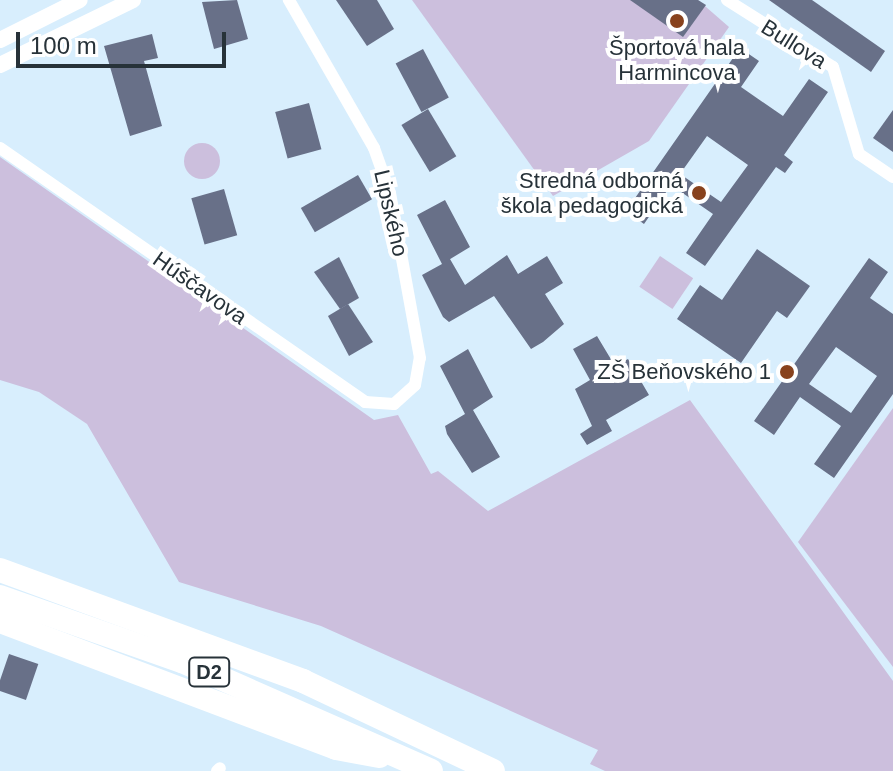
<!DOCTYPE html>
<html>
<head>
<meta charset="utf-8">
<style>
  body { margin:0 }
  #map { position:relative; width:893px; height:771px; overflow:hidden; background:#d8eefd; font-family:Helvetica,sans-serif }
  div>[style] { position:absolute }
  [style*='--x'] { left:calc(var(--x)*1px); top:calc(var(--y)*1px); width:calc(var(--w)*1px); rotate:calc(var(--a)*1deg) }
  .green>* { inset:0; background:#ccbfdd; transform-origin:0 0 }
  .round { border-radius:50% }
  .building>* { inset:0; background:#687088; transform-origin:0 0 }
  .minor>* { height:12px; margin:-6px; padding:0 6px; transform-origin:6px; border-radius:6px; background:#fff }
  .tertiary>* { height:16px; margin:-8px; padding:0 8px; transform-origin:8px; border-radius:8px; background:#fff }
  .motorway>* { height:24px; margin:-12px; padding:0 12px; transform-origin:12px; border-radius:12px; background:#fff }
  .dots>* { width:22px; height:22px; translate:-50% -50%; box-sizing:border-box; border:4px solid #fff; border-radius:50% }
  span { translate:-50% -50%; white-space:nowrap; text-align:center; line-height:1.15; -webkit-text-stroke:8px #fff; paint-order:stroke }
  .shield-label span { padding:2px 6px; background:#fff; border:2px solid; border-radius:6px; -webkit-text-stroke-width:0 }
  .shield-label { font-size:20px; color:#273239; font-weight:700 }
  .street-label { font-size:22px; color:#273239 }
  .poi-label { font-size:22px; color:#273239 }
  .right { translate:-100% -50%; text-align:right }
  .scale { position:absolute; left:16px; top:32px; width:210px; height:36px; box-sizing:border-box; border:4px solid #273239; border-top:0; padding-left:10px; font-size:24px; line-height:28px; white-space:nowrap; color:#273239; -webkit-text-stroke:6px #fff; paint-order:stroke }
</style>
</head>
<body>
<div id="map">
  <div class="green">
    <div style="clip-path:polygon(412px 0,698px 0,729px 27px,649px 141px,553px 196px)"></div>
    <div class="round" style="left:184px;top:143px;width:36px;height:36px"></div>
    <div style="clip-path:polygon(0 157px,374px 420px,398px 415px,431px 474px,438px 471px,488px 511px,690px 400px,893px 681px,893px 771px,605px 771px,590px 764px,598px 750px,321px 626px,179px 582px,87px 424px,39px 392px,0 380px)"></div>
    <div style="left:660px;top:256px;width:40px;height:37px;rotate:34deg"></div>
    <div style="clip-path:polygon(893px 408px,893px 667px,798px 542px)"></div>
  </div>
  <div class="building">
    <div style="clip-path:polygon(237px 0,248px 39px,214px 49px,202px 2px)"></div>
    <div style="clip-path:polygon(336px 0,377px 0,394px 29px,367px 46px)"></div>
    <div style="clip-path:polygon(630px 0,698px 0,706px 5px,683px 37px)"></div>
    <div style="clip-path:polygon(769px 0,812px 0,885px 51px,871px 72px)"></div>
    <div style="clip-path:polygon(152px 34px,158px 58px,144px 61px,162px 126px,130px 136px,104px 46px)"></div>
    <div style="clip-path:polygon(evenodd,740px 48px,759px 61px,741px 87px,783px 116px,809px 79px,828px 92px,784px 155px,793px 162px,785px 173px,776px 167px,705px 266px,686px 253px,713px 214px,671px 185px,644px 224px,626px 211px,740px 48px,707px 136px,748px 165px,721px 202px,680px 174px,707px 136px)"></div>
    <div style="left:423px;top:49px;width:55px;height:31px;rotate:62deg"></div>
    <div style="left:309px;top:103px;width:48px;height:35px;rotate:75deg"></div>
    <div style="left:428px;top:109px;width:55px;height:31px;rotate:59deg"></div>
    <div style="clip-path:polygon(893px 110px,893px 152px,873px 138px)"></div>
    <div style="left:358px;top:175px;width:28px;height:66px;rotate:60deg"></div>
    <div style="left:224px;top:189px;width:48px;height:34px;rotate:74deg"></div>
    <div style="clip-path:polygon(445px 200px,470px 247px,442px 264px,450px 259px,465px 285px,507px 255px,518px 274px,547px 256px,563px 283px,545px 294px,564px 324px,543px 342px,531px 349px,494px 296px,449px 322px,443px 317px,422px 275px,442px 264px,417px 215px)"></div>
    <div style="clip-path:polygon(757px 249px,810px 286px,787px 318px,777px 311px,741px 363px,677px 319px,700px 285px,722px 300px)"></div>
    <div style="clip-path:polygon(339px 257px,359px 298px,340px 309px,314px 272px)"></div>
    <div style="clip-path:polygon(evenodd,869px 258px,888px 272px,870px 298px,893px 314px,893px 394px,834px 478px,814px 464px,841px 426px,800px 397px,774px 435px,754px 421px,869px 258px,836px 347px,877px 376px,851px 413px,809px 384px,836px 347px)"></div>
    <div style="clip-path:polygon(348px 304px,373px 342px,349px 356px,328px 316px)"></div>
    <div style="clip-path:polygon(597px 336px,615px 366px,628px 359px,649px 395px,606px 420px,612px 431px,587px 445px,580px 434px,592px 426px,575px 389px,590px 380px,573px 349px)"></div>
    <div style="clip-path:polygon(468px 349px,493px 397px,473px 410px,500px 457px,472px 473px,447px 434px,445px 426px,465px 414px,440px 366px)"></div>
    <div style="left:9px;top:654px;width:31px;height:38px;rotate:19deg"></div>
  </div>
  <div class="minor">
    <div style="--x:727;--y:0;--w:125;--a:32.3"></div>
    <div style="--x:833;--y:67;--w:91;--a:73.4"></div>
    <div style="--x:859;--y:154;--w:41;--a:34.1"></div>
    <div style="--x:0;--y:148;--w:445;--a:34.8"></div>
    <div style="--x:365;--y:402;--w:29;--a:4"></div>
    <div style="--x:394;--y:404;--w:28;--a:-42"></div>
    <div style="--x:415;--y:385;--w:27;--a:-80"></div>
    <div style="--x:420;--y:358;--w:168;--a:-100.3"></div>
    <div style="--x:390;--y:193;--w:48;--a:-109.6"></div>
    <div style="--x:374;--y:148;--w:171;--a:-119.9"></div>
    <div style="--x:217;--y:771;--w:4;--a:-45"></div>
  </div>
  <div class="tertiary">
    <div style="--x:0;--y:40;--w:89;--a:-26.6"></div>
    <div style="--x:0;--y:65;--w:148;--a:-26"></div>
  </div>
  <div class="motorway">
    <div style="--x:0;--y:570;--w:323;--a:20.1"></div>
    <div style="--x:303;--y:681;--w:210;--a:25.3"></div>
    <div style="--x:0;--y:597;--w:193;--a:19.4"></div>
    <div style="--x:182;--y:661;--w:272;--a:23.8"></div>
    <div style="--x:0;--y:621;--w:359;--a:20.7"></div>
    <div style="--x:336;--y:748;--w:44;--a:10.5"></div>
  </div>
  <div class="dots">
    <div style="left:677px;top:21px;background:#88421d"></div>
    <div style="left:699px;top:193px;background:#88421d"></div>
    <div style="left:787px;top:372px;background:#88421d"></div>
  </div>
  <div class="shield-label">
    <span style="left:209px;top:672px">D2</span>
  </div>
  <div class="street-label">
    <span style="left:794px;top:44px;rotate:32deg">Bullova</span>
    <span style="left:391px;top:213px;rotate:77deg">Lipského</span>
    <span style="left:200px;top:288px;rotate:35deg">Húščavova</span>
  </div>
  <div class="poi-label">
    <span style="left:677px;top:60px">Športová hala<br>Harmincova</span>
    <span class="right" style="left:683px;top:193px">Stredná odborná<br>škola pedagogická</span>
    <span class="right" style="left:771px;top:372px">ZŠ Beňovského 1</span>
  </div>
  <div class="scale">100 m</div>
</div>
</body>
</html>
